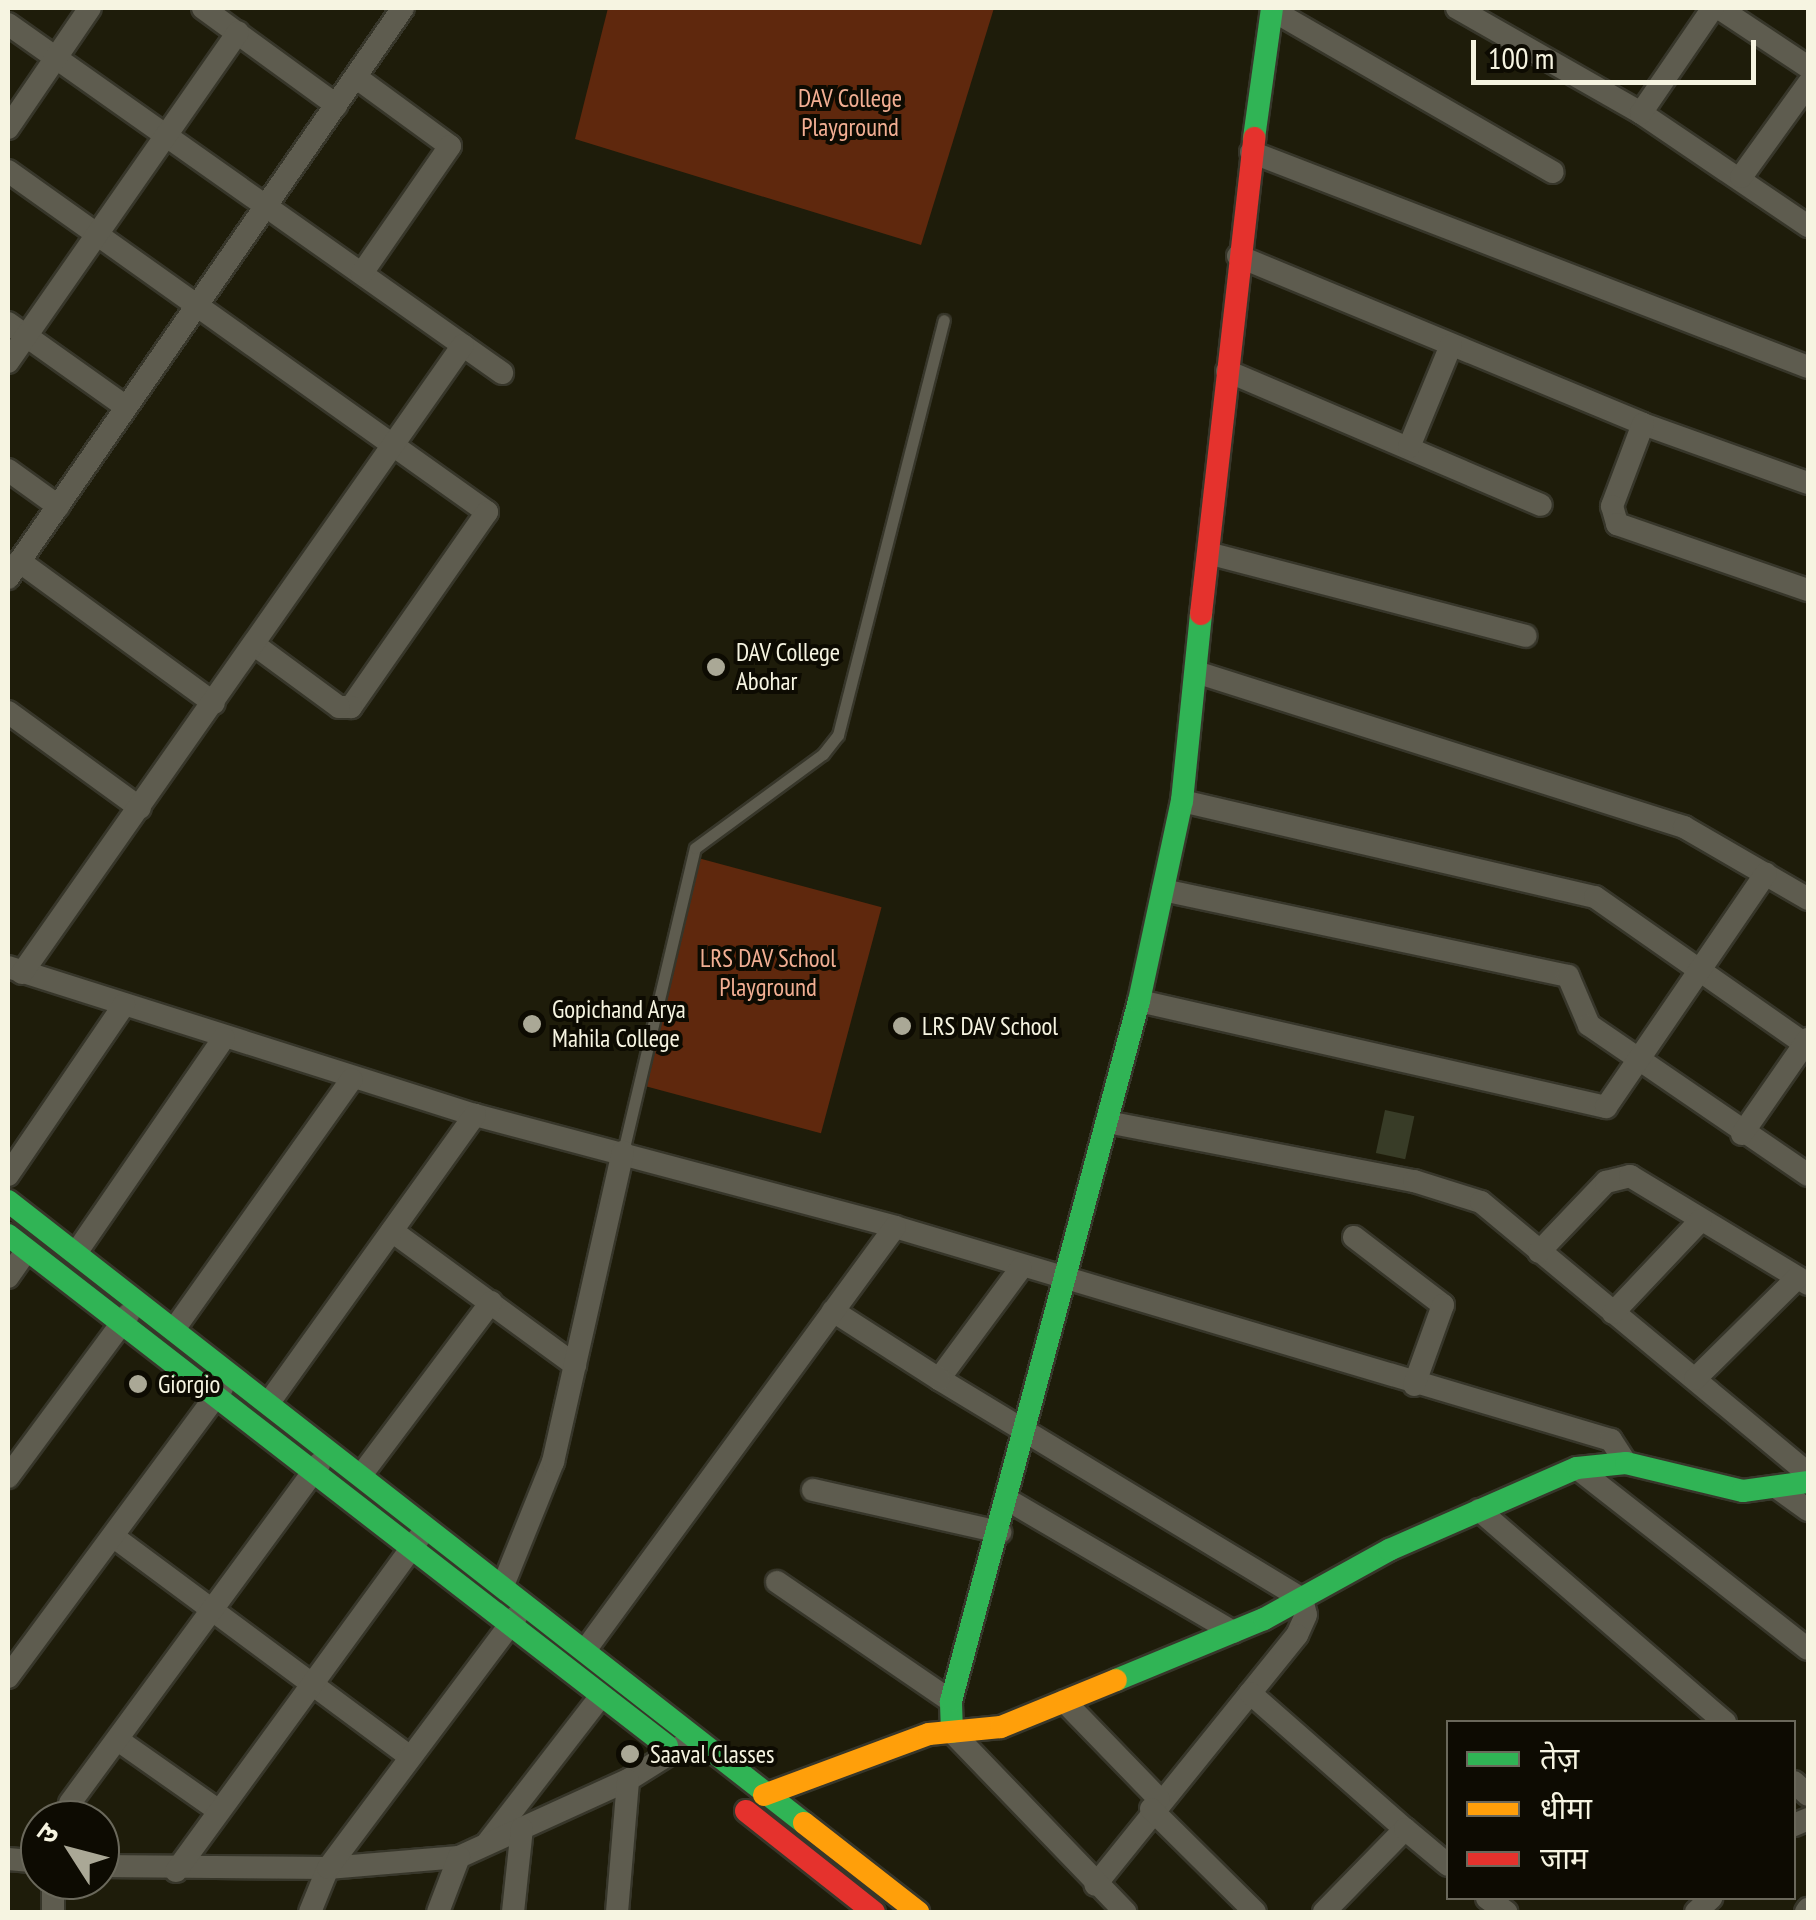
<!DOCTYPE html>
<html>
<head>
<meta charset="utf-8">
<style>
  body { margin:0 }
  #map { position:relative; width:1816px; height:1920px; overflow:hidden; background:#1e1c0a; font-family:"PT Sans Narrow","Noto Sans Devanagari",sans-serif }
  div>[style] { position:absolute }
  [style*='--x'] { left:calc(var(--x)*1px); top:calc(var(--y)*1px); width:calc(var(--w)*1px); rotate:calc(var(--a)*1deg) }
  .green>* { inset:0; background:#5f280d; transform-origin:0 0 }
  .building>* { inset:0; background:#383c27; transform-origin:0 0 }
  .roads { filter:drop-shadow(2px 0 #37362a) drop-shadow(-2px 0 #37362a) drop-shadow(0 2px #37362a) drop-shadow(0 -2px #37362a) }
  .lane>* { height:11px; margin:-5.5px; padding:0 5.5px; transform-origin:5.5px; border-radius:5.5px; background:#5e5c4f }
  .street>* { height:22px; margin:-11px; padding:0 11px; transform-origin:11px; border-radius:11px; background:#5e5c4f }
  .fast>* { height:22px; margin:-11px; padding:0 11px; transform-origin:11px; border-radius:11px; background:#30b455 }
  .slow>* { height:22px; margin:-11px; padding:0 11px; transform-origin:11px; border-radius:11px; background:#ff9f0a }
  .jam>* { height:22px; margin:-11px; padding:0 11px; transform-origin:11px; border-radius:11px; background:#e5322d }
  .dots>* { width:28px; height:28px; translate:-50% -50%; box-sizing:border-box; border:5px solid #0d0b02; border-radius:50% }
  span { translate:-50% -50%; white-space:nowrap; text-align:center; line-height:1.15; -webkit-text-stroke:8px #0d0b02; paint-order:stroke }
  .park-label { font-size:25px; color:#f2af93 }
  .poi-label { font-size:25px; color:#f6f4e1 }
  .left { translate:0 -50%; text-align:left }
  .frame { position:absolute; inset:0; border:10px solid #f6f4e1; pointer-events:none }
  .legend { position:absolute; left:1446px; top:1720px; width:350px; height:180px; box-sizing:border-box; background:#0d0b02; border:2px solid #6a685b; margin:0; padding:12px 18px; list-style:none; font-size:30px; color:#f6f4e1 }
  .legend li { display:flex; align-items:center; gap:20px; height:50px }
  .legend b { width:50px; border:2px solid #6a685b }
  .north { position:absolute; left:20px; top:1800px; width:100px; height:100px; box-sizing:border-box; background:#0d0b02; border:2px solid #6a685b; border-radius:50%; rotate:306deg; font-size:28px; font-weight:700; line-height:40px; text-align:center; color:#f6f4e1 }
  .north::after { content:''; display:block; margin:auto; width:35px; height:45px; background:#aaa896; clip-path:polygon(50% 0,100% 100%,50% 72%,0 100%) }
  .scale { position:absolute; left:1471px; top:40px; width:285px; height:45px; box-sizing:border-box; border:5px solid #f6f4e1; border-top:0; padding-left:12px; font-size:30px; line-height:35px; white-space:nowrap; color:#f6f4e1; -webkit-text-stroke:8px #0d0b02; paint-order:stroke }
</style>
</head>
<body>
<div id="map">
  <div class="green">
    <div style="clip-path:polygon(608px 8px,994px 8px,921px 245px,575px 139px)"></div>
    <div style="left:698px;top:858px;width:190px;height:234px;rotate:15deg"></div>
  </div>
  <div class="building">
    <div style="left:1385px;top:1110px;width:30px;height:44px;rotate:12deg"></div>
  </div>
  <div class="roads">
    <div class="lane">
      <div style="--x:623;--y:1152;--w:312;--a:-76.7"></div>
      <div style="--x:695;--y:848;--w:159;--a:-36.3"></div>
      <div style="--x:823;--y:754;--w:24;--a:-52"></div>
      <div style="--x:838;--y:735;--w:428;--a:-75.7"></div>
    </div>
    <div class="street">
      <div style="--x:203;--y:8;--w:165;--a:36.1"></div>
      <div style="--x:1457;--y:8;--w:212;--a:29.7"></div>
      <div style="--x:1641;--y:113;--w:202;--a:34.1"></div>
      <div style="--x:1719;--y:8;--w:107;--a:33.5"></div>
      <div style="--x:1272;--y:10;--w:324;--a:30"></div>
      <div style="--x:8;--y:24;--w:605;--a:35.24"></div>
      <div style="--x:357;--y:78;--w:115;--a:36.2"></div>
      <div style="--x:450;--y:146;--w:155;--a:124.7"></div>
      <div style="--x:1641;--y:113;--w:127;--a:-55.6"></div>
      <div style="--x:8;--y:128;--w:145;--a:-55.7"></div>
      <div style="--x:1251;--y:152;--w:597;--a:21.11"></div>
      <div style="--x:8;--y:171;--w:588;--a:35.45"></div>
      <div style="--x:487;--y:512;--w:238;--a:124.9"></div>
      <div style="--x:351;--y:707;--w:12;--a:180"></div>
      <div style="--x:339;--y:707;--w:104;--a:-143.6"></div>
      <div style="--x:1741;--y:177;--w:115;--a:-54.2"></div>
      <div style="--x:1238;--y:256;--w:438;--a:22.5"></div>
      <div style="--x:1643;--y:424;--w:175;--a:19.7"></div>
      <div style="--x:8;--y:323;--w:145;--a:35.4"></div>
      <div style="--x:8;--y:362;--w:402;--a:-55.1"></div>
      <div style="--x:1227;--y:371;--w:341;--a:23.1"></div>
      <div style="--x:1643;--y:424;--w:88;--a:110.7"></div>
      <div style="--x:1612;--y:506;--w:19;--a:74"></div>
      <div style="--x:1617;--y:524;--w:202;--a:19.1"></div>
      <div style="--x:1409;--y:447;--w:110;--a:-67.6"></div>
      <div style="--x:8;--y:470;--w:62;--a:35.8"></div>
      <div style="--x:1211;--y:554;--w:325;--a:14.6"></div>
      <div style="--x:19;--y:561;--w:241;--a:36.1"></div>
      <div style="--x:8;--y:578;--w:693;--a:-55.28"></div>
      <div style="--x:1199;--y:673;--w:509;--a:17.62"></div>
      <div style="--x:1684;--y:827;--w:143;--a:30.1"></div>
      <div style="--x:8;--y:712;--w:163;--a:36"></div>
      <div style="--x:1182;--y:801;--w:424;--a:13.1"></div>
      <div style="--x:1595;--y:897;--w:260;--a:35"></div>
      <div style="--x:1163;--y:890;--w:414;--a:12"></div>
      <div style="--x:1568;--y:976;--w:53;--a:66.8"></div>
      <div style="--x:1589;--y:1025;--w:265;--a:34.4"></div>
      <div style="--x:8;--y:967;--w:490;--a:17.6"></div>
      <div style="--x:475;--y:1115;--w:435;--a:14.9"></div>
      <div style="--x:895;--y:1227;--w:747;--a:16.57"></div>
      <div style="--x:1611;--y:1440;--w:27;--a:57"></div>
      <div style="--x:22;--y:973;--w:767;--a:-54.92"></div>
      <div style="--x:1139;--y:1001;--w:479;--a:12.8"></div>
      <div style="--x:1606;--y:1107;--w:283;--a:-55.6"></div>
      <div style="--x:1107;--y:1122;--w:313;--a:10.9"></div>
      <div style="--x:1414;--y:1181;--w:70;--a:17.4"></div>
      <div style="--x:1481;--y:1202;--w:425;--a:39.7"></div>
      <div style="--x:1742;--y:1134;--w:116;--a:-55.2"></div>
      <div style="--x:8;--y:1175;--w:206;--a:-55.7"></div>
      <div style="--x:392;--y:1231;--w:227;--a:36.2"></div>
      <div style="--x:1354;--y:1237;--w:112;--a:37.4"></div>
      <div style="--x:1443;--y:1305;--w:85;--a:109.9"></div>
      <div style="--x:1539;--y:1252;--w:97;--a:-46.3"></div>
      <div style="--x:1606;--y:1182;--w:25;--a:-14"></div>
      <div style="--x:1630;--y:1176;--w:208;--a:31.2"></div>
      <div style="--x:76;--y:1253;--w:261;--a:-55.5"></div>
      <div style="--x:1021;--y:1268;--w:138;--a:126.5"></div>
      <div style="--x:939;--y:1379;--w:424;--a:31.2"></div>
      <div style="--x:1302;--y:1599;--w:16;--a:76"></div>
      <div style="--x:1306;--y:1615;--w:22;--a:114"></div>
      <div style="--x:1297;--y:1635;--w:321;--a:128.9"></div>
      <div style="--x:8;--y:1277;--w:33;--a:-55"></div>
      <div style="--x:833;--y:1311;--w:126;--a:32.7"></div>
      <div style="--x:1613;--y:1313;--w:128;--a:-46.6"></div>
      <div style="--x:175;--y:1328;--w:305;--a:-54.6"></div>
      <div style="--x:1695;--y:1379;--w:144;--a:-44.7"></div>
      <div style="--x:270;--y:1401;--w:352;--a:-54.4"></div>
      <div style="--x:1577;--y:1468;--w:293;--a:38.1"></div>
      <div style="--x:362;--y:1474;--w:215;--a:-53.1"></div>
      <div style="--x:8;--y:1477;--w:202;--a:-53.5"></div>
      <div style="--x:1779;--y:1489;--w:36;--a:36"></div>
      <div style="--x:813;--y:1490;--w:192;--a:12.7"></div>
      <div style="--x:1008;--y:1500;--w:261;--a:30.4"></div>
      <div style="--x:1479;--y:1510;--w:325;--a:40.8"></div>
      <div style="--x:114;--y:1537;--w:369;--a:36.6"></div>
      <div style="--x:777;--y:1582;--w:211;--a:34.4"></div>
      <div style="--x:504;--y:1583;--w:131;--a:-68"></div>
      <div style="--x:553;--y:1462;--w:318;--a:-77.3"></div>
      <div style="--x:586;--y:1649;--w:523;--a:-53.79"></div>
      <div style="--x:8;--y:1677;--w:360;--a:-53.5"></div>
      <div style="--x:1250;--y:1693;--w:206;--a:41.3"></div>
      <div style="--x:1064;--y:1701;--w:136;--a:45.9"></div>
      <div style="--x:952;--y:1732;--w:250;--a:46.1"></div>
      <div style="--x:118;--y:1740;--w:123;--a:35.1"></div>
      <div style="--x:1794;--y:1782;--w:19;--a:43"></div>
      <div style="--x:70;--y:1803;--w:421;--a:-53.7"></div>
      <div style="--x:1151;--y:1809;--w:146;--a:44.7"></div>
      <div style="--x:1794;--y:1825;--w:15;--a:-23"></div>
      <div style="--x:488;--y:1842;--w:185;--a:-52.3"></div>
      <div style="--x:8;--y:1859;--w:32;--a:5"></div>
      <div style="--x:100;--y:1866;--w:228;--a:0.5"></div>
      <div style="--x:328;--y:1868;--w:131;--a:-4.8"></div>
      <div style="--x:459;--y:1857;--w:186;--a:-24.5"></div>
      <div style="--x:628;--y:1780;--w:64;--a:-32.2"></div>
      <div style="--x:176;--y:1871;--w:412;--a:-53.9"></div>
      <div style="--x:53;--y:1880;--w:32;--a:90"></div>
      <div style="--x:1487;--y:1898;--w:24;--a:36"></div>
      <div style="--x:310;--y:1912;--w:48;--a:-67.8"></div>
      <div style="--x:328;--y:1868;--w:314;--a:-53.2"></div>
      <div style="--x:438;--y:1912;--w:59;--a:-69.1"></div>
      <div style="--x:513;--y:1912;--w:84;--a:-83.9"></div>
      <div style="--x:617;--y:1912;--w:132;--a:-85.2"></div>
      <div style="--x:1324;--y:1912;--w:116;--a:-45.7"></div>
      <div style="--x:1405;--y:1829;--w:56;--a:39.9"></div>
      <div style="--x:1696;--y:1912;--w:21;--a:-43"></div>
      <div style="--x:1806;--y:1912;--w:4;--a:-56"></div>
    </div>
    <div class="fast">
      <div style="--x:1254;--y:138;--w:131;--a:-82.1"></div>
      <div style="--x:8;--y:1201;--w:1010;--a:38"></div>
      <div style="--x:8;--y:1235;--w:834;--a:37.79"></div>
      <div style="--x:1116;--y:1680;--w:160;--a:-22.4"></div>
      <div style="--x:1264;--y:1619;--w:143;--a:-28.9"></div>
      <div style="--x:1389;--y:1550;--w:205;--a:-23.6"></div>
      <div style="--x:1577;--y:1468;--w:49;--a:-5.8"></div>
      <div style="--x:1626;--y:1463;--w:120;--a:13.5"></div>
      <div style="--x:1743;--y:1491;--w:66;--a:-7.9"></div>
      <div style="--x:952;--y:1732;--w:31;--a:-92"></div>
      <div style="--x:951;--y:1701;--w:725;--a:-74.97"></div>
      <div style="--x:1139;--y:1001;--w:205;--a:-77.9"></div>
      <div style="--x:1182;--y:801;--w:188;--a:-84.2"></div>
    </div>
    <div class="slow">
      <div style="--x:764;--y:1795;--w:176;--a:-20.3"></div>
      <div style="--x:929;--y:1734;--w:72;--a:-5.6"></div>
      <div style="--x:1001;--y:1727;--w:124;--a:-22.2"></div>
      <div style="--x:804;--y:1823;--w:145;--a:38"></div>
    </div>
    <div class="jam">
      <div style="--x:1201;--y:614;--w:479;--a:-83.6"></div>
      <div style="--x:746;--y:1811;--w:163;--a:38.3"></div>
    </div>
  </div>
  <div class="dots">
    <div style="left:716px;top:667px;background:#aaa896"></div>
    <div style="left:532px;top:1024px;background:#aaa896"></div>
    <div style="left:902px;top:1026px;background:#aaa896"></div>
    <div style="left:138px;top:1384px;background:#aaa896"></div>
    <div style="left:630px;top:1754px;background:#aaa896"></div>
  </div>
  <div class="park-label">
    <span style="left:850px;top:113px">DAV College<br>Playground</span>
    <span style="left:768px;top:973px">LRS DAV School<br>Playground</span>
  </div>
  <div class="poi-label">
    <span class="left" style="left:736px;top:667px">DAV College<br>Abohar</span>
    <span class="left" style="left:552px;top:1024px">Gopichand Arya<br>Mahila College</span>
    <span class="left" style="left:922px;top:1026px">LRS DAV School</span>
    <span class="left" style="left:158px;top:1384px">Giorgio</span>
    <span class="left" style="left:650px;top:1754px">Saaval Classes</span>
  </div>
  <div class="frame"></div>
  <ul class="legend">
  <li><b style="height:12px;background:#30b455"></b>तेज़</li>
  <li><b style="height:12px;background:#ff9f0a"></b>धीमा</li>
  <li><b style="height:12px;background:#e5322d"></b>जाम</li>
  </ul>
  <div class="north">उ</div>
  <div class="scale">100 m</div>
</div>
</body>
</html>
